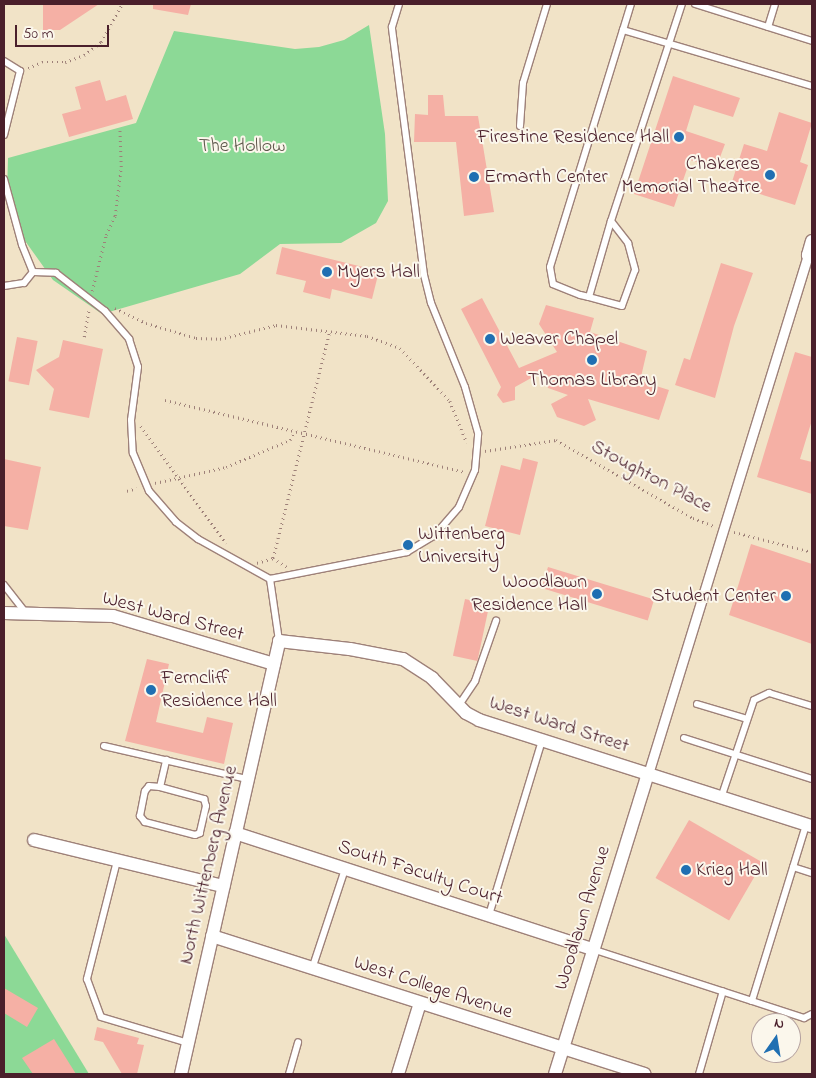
<!DOCTYPE html>
<html>
<head>
<meta charset="utf-8">
<style>
  body { margin:0 }
  #map { position:relative; width:816px; height:1078px; overflow:hidden; background:#f1e3c7; font-family:"Indie Flower",sans-serif }
  div>[style] { position:absolute }
  [style*='--x'] { left:calc(var(--x)*1px); top:calc(var(--y)*1px); width:calc(var(--w)*1px); rotate:calc(var(--a)*1deg) }
  .green>* { inset:0; background:#8cd996 }
  .building>* { inset:0; background:#f5b0a5; transform-origin:0 0 }
  .path>* { height:2.5px; margin-top:-1.25px; transform-origin:0; background:repeating-linear-gradient(90deg,#9e8179 0 1px,transparent 0 5px) }
  .roads { filter:drop-shadow(1px 0 #9e8179) drop-shadow(-1px 0 #9e8179) drop-shadow(0 1px #9e8179) drop-shadow(0 -1px #9e8179) }
  .service>* { height:6px; margin:-3px; padding:0 3px; transform-origin:3px; border-radius:3px; background:#fff }
  .pedestrian>* { height:9px; margin:-4.5px; padding:0 4.5px; transform-origin:4.5px; border-radius:4.5px; background:#fff }
  .minor>* { height:12px; margin:-6px; padding:0 6px; transform-origin:6px; border-radius:6px; background:#fff }
  .dots>* { width:14px; height:14px; translate:-50% -50%; box-sizing:border-box; border:2px solid #fbf7ec; border-radius:50% }
  span { translate:-50% -50%; white-space:nowrap; text-align:center; line-height:1.15; -webkit-text-stroke:4px #fbf7ec; paint-order:stroke }
  .poi-label { font-size:20px; color:#4a1f2b }
  .right { translate:-100% -50%; text-align:right }
  .left { translate:0 -50%; text-align:left }
  .park-label { font-size:20px; color:#5e574b }
  .street-label { font-size:20px; color:#4a1f2b }
  .frame { position:absolute; inset:0; border:5px solid #4a1f2b; pointer-events:none }
  .north { position:absolute; left:751px; top:1013px; width:50px; height:50px; box-sizing:border-box; background:#fbf7ec; border:1px solid #b4a19f; border-radius:50%; rotate:13deg; font-size:14px; font-weight:700; line-height:20px; text-align:center; color:#4a1f2b }
  .north::after { content:''; display:block; margin:auto; width:18px; height:22px; background:#1f6fb2; clip-path:polygon(50% 0,100% 100%,50% 72%,0 100%) }
  .scale { position:absolute; left:15px; top:25px; width:94px; height:22px; box-sizing:border-box; border:2px solid #4a1f2b; border-top:0; padding-left:6px; font-size:15px; line-height:18px; white-space:nowrap; color:#4a1f2b; -webkit-text-stroke:4px #fbf7ec; paint-order:stroke }
</style>
</head>
<body>
<div id="map">
  <div class="green">
    <div style="clip-path:polygon(369px 25px,385px 134px,388px 201px,376px 223px,341px 243px,280px 244px,240px 274px,102px 314px,53px 280px,23px 238px,7px 192px,8px 158px,136px 123px,174px 31px,295px 49px,319px 47px,344px 40px)"></div>
    <div style="clip-path:polygon(4px 934px,89px 1074px,4px 1074px)"></div>
  </div>
  <div class="building">
    <div style="clip-path:polygon(43px 4px,99px 4px,60px 30px,43px 30px)"></div>
    <div style="clip-path:polygon(153px 4px,191px 4px,188px 15px,153px 9px)"></div>
    <div style="clip-path:polygon(673px 76px,740px 98px,733px 117px,694px 105px,686px 131px,725px 144px,716px 168px,690px 160px,674px 207px,634px 194px)"></div>
    <div style="clip-path:polygon(100px 80px,106px 101px,126px 95px,133px 119px,69px 137px,62px 114px,81px 109px,75px 87px)"></div>
    <div style="clip-path:polygon(428px 95px,443px 95px,445px 116px,478px 116px,494px 212px,464px 216px,456px 142px,414px 142px,415px 114px,428px 115px)"></div>
    <div style="clip-path:polygon(779px 112px,812px 123px,800px 162px,808px 165px,795px 205px,731px 185px,744px 144px,767px 151px)"></div>
    <div style="clip-path:polygon(282px 247px,379px 271px,372px 299px,332px 289px,330px 299px,303px 292px,306px 281px,276px 274px)"></div>
    <div style="clip-path:polygon(721px 263px,753px 273px,734px 326px,715px 398px,675px 385px,684px 358px,690px 360px)"></div>
    <div style="clip-path:polygon(482px 298px,519px 368px,557px 352px,539px 324px,546px 305px,594px 318px,590px 332px,647px 351px,640px 381px,669px 390px,659px 420px,588px 399px,596px 420px,584px 426px,557px 417px,551px 404px,568px 395px,548px 388px,542px 372px,515px 387px,515px 400px,503px 403px,497px 395px,501px 387px,461px 309px)"></div>
    <div style="left:17px;top:337px;width:21px;height:45px;rotate:11deg"></div>
    <div style="clip-path:polygon(63px 340px,103px 349px,89px 418px,49px 410px,54px 389px,36px 370px,59px 357px)"></div>
    <div style="clip-path:polygon(795px 352px,812px 357px,812px 420px,800px 459px,812px 462px,812px 494px,757px 477px)"></div>
    <div style="clip-path:polygon(523px 458px,538px 462px,520px 535px,485px 526px,501px 465px,520px 470px)"></div>
    <div style="clip-path:polygon(4px 459px,41px 467px,28px 530px,4px 526px)"></div>
    <div style="clip-path:polygon(751px 544px,812px 564px,812px 644px,729px 615px)"></div>
    <div style="left:548px;top:567px;width:111px;height:22px;rotate:17deg"></div>
    <div style="left:465px;top:599px;width:25px;height:58px;rotate:12deg"></div>
    <div style="clip-path:polygon(147px 659px,169px 664px,156px 722px,203px 733px,207px 717px,233px 723px,224px 764px,125px 741px)"></div>
    <div style="left:689px;top:820px;width:85px;height:67px;rotate:30deg"></div>
    <div style="clip-path:polygon(4px 988px,38px 1008px,27px 1027px,4px 1013px)"></div>
    <div style="clip-path:polygon(97px 1027px,139px 1038px,137px 1044px,144px 1045px,137px 1074px,122px 1074px,103px 1042px,94px 1040px)"></div>
    <div style="clip-path:polygon(54px 1039px,76px 1074px,33px 1074px,22px 1058px)"></div>
  </div>
  <div class="path">
    <div style="--x:28;--y:68;--w:15;--a:-23"></div>
    <div style="--x:42;--y:62;--w:23;--a:0"></div>
    <div style="--x:65;--y:62;--w:20;--a:-20"></div>
    <div style="--x:84;--y:55;--w:21;--a:-37"></div>
    <div style="--x:101;--y:42;--w:43;--a:-61.1"></div>
    <div style="--x:92;--y:291;--w:58;--a:-76"></div>
    <div style="--x:106;--y:235;--w:21;--a:-65"></div>
    <div style="--x:115;--y:216;--w:49;--a:-83"></div>
    <div style="--x:121;--y:167;--w:37;--a:-92"></div>
    <div style="--x:115;--y:308;--w:34;--a:26"></div>
    <div style="--x:146;--y:323;--w:52;--a:16.7"></div>
    <div style="--x:196;--y:338;--w:24;--a:2"></div>
    <div style="--x:220;--y:339;--w:58;--a:-14"></div>
    <div style="--x:276;--y:325;--w:92;--a:6.9"></div>
    <div style="--x:367;--y:336;--w:35;--a:20"></div>
    <div style="--x:400;--y:348;--w:73;--a:46.7"></div>
    <div style="--x:450;--y:401;--w:45;--a:68"></div>
    <div style="--x:84;--y:337;--w:28;--a:-80"></div>
    <div style="--x:165;--y:400;--w:309;--a:13.5"></div>
    <div style="--x:141;--y:426;--w:145;--a:54"></div>
    <div style="--x:485;--y:451;--w:72;--a:-8.8"></div>
    <div style="--x:556;--y:440;--w:158;--a:29.7"></div>
    <div style="--x:693;--y:518;--w:22;--a:21"></div>
    <div style="--x:155;--y:483;--w:73;--a:-12.7"></div>
    <div style="--x:226;--y:467;--w:69;--a:-22.9"></div>
    <div style="--x:290;--y:440;--w:10;--a:-61"></div>
    <div style="--x:127;--y:491;--w:10;--a:-17"></div>
    <div style="--x:734;--y:532;--w:81;--a:14.4"></div>
    <div style="--x:273;--y:558;--w:235;--a:-76"></div>
    <div style="--x:257;--y:563;--w:17;--a:-17"></div>
    <div style="--x:273;--y:558;--w:17;--a:33"></div>
  </div>
  <div class="roads">
    <div class="service">
      <div style="--x:695;--y:4;--w:123;--a:17.5"></div>
      <div style="--x:768;--y:27;--w:24;--a:-73"></div>
      <div style="--x:623;--y:30;--w:27;--a:-73"></div>
      <div style="--x:4;--y:61;--w:19;--a:32"></div>
      <div style="--x:20;--y:71;--w:66;--a:104"></div>
      <div style="--x:520;--y:126;--w:43;--a:-86"></div>
      <div style="--x:523;--y:83;--w:83;--a:-73.1"></div>
      <div style="--x:4;--y:179;--w:68;--a:74.7"></div>
      <div style="--x:22;--y:245;--w:29;--a:68"></div>
      <div style="--x:33;--y:272;--w:23;--a:2"></div>
      <div style="--x:56;--y:273;--w:62;--a:37.8"></div>
      <div style="--x:105;--y:311;--w:37;--a:49"></div>
      <div style="--x:129;--y:339;--w:29;--a:72"></div>
      <div style="--x:138;--y:367;--w:53;--a:97.5"></div>
      <div style="--x:131;--y:420;--w:33;--a:87"></div>
      <div style="--x:133;--y:453;--w:41;--a:67.2"></div>
      <div style="--x:149;--y:491;--w:41;--a:48.9"></div>
      <div style="--x:176;--y:522;--w:28;--a:38"></div>
      <div style="--x:198;--y:539;--w:82;--a:29.1"></div>
      <div style="--x:270;--y:579;--w:140;--a:-11.1"></div>
      <div style="--x:407;--y:552;--w:31;--a:-31"></div>
      <div style="--x:434;--y:536;--w:38;--a:-49"></div>
      <div style="--x:459;--y:507;--w:40;--a:-66.6"></div>
      <div style="--x:475;--y:470;--w:37;--a:-85"></div>
      <div style="--x:478;--y:433;--w:48;--a:-105.8"></div>
      <div style="--x:465;--y:387;--w:91;--a:-112"></div>
      <div style="--x:431;--y:303;--w:29;--a:-104"></div>
      <div style="--x:424;--y:275;--w:250;--a:-97.4"></div>
      <div style="--x:392;--y:27;--w:24;--a:-73"></div>
      <div style="--x:611;--y:221;--w:228;--a:-71.9"></div>
      <div style="--x:4;--y:286;--w:20;--a:-9"></div>
      <div style="--x:24;--y:283;--w:14;--a:-51"></div>
      <div style="--x:589;--y:297;--w:79;--a:-73.9"></div>
      <div style="--x:611;--y:221;--w:28;--a:52"></div>
      <div style="--x:628;--y:243;--w:28;--a:75"></div>
      <div style="--x:635;--y:270;--w:38;--a:110"></div>
      <div style="--x:622;--y:306;--w:34;--a:-165"></div>
      <div style="--x:589;--y:297;--w:9;--a:-167"></div>
      <div style="--x:580;--y:295;--w:29;--a:-158"></div>
      <div style="--x:553;--y:284;--w:17;--a:-100"></div>
      <div style="--x:550;--y:267;--w:248;--a:-72.9"></div>
      <div style="--x:623;--y:30;--w:197;--a:16.5"></div>
      <div style="--x:270;--y:579;--w:63;--a:81.7"></div>
      <div style="--x:4;--y:585;--w:36;--a:52"></div>
      <div style="--x:697;--y:704;--w:52;--a:16.7"></div>
      <div style="--x:459;--y:705;--w:29;--a:-56"></div>
      <div style="--x:475;--y:681;--w:64;--a:-70.7"></div>
      <div style="--x:684;--y:738;--w:134;--a:17.8"></div>
      <div style="--x:104;--y:746;--w:147;--a:13"></div>
      <div style="--x:160;--y:787;--w:46;--a:15.3"></div>
      <div style="--x:204;--y:799;--w:7;--a:74"></div>
      <div style="--x:206;--y:806;--w:28;--a:103"></div>
      <div style="--x:200;--y:833;--w:5;--a:158"></div>
      <div style="--x:195;--y:835;--w:52;--a:-165.4"></div>
      <div style="--x:145;--y:822;--w:8;--a:-130"></div>
      <div style="--x:140;--y:816;--w:25;--a:-79"></div>
      <div style="--x:145;--y:791;--w:6;--a:-51"></div>
      <div style="--x:149;--y:786;--w:11;--a:5"></div>
      <div style="--x:160;--y:787;--w:28;--a:-77"></div>
      <div style="--x:721;--y:798;--w:103;--a:-71.4"></div>
      <div style="--x:754;--y:700;--w:17;--a:-25"></div>
      <div style="--x:769;--y:693;--w:45;--a:16.8"></div>
      <div style="--x:806;--y:825;--w:184;--a:107.1"></div>
      <div style="--x:752;--y:1001;--w:55;--a:18.1"></div>
      <div style="--x:804;--y:1018;--w:9;--a:-27"></div>
      <div style="--x:117;--y:861;--w:122;--a:104.3"></div>
      <div style="--x:87;--y:979;--w:40;--a:69.8"></div>
      <div style="--x:101;--y:1017;--w:91;--a:16.6"></div>
      <div style="--x:793;--y:867;--w:20;--a:18"></div>
      <div style="--x:489;--y:915;--w:182;--a:-73.1"></div>
      <div style="--x:592;--y:949;--w:168;--a:18"></div>
      <div style="--x:312;--y:969;--w:105;--a:-71.7"></div>
      <div style="--x:289;--y:1074;--w:33;--a:-74"></div>
      <div style="--x:699;--y:1074;--w:86;--a:-73.9"></div>
    </div>
    <div class="pedestrian">
      <div style="--x:648;--y:774;--w:543;--a:-72.87"></div>
    </div>
    <div class="minor">
      <div style="--x:812;--y:241;--w:15;--a:106"></div>
      <div style="--x:808;--y:255;--w:4;--a:14"></div>
      <div style="--x:4;--y:613;--w:109;--a:1.6"></div>
      <div style="--x:113;--y:616;--w:168;--a:16.6"></div>
      <div style="--x:235;--y:833;--w:375;--a:18"></div>
      <div style="--x:34;--y:840;--w:195;--a:13.7"></div>
      <div style="--x:212;--y:936;--w:454;--a:17.7"></div>
      <div style="--x:181;--y:1074;--w:444;--a:-77.2"></div>
      <div style="--x:279;--y:641;--w:71;--a:6.4"></div>
      <div style="--x:350;--y:649;--w:54;--a:10.7"></div>
      <div style="--x:403;--y:659;--w:35;--a:33"></div>
      <div style="--x:432;--y:678;--w:49;--a:45.8"></div>
      <div style="--x:466;--y:713;--w:15;--a:28"></div>
      <div style="--x:479;--y:720;--w:349;--a:17.7"></div>
      <div style="--x:398;--y:1074;--w:74;--a:-72.8"></div>
      <div style="--x:555;--y:1074;--w:314;--a:-72.8"></div>
    </div>
  </div>
  <div class="dots">
    <div style="left:679px;top:137px;background:#1f6fb2"></div>
    <div style="left:770px;top:175px;background:#1f6fb2"></div>
    <div style="left:474px;top:177px;background:#1f6fb2"></div>
    <div style="left:327px;top:272px;background:#1f6fb2"></div>
    <div style="left:490px;top:339px;background:#1f6fb2"></div>
    <div style="left:592px;top:360px;background:#1f6fb2"></div>
    <div style="left:408px;top:545px;background:#1f6fb2"></div>
    <div style="left:597px;top:594px;background:#1f6fb2"></div>
    <div style="left:786px;top:596px;background:#1f6fb2"></div>
    <div style="left:151px;top:690px;background:#1f6fb2"></div>
    <div style="left:686px;top:870px;background:#1f6fb2"></div>
  </div>
  <div class="poi-label">
    <span class="right" style="left:669px;top:137px">Firestine Residence Hall</span>
    <span class="right" style="left:760px;top:176px">Chakeres<br>Memorial Theatre</span>
    <span class="left" style="left:484px;top:177px">Ermarth Center</span>
    <span class="left" style="left:337px;top:272px">Myers Hall</span>
    <span class="left" style="left:500px;top:339px">Weaver Chapel</span>
    <span style="left:592px;top:380px">Thomas Library</span>
    <span class="left" style="left:418px;top:546px">Wittenberg<br>University</span>
    <span class="right" style="left:587px;top:594px">Woodlawn<br>Residence Hall</span>
    <span class="right" style="left:776px;top:596px">Student Center</span>
    <span class="left" style="left:161px;top:690px">Ferncliff<br>Residence Hall</span>
    <span class="left" style="left:696px;top:870px">Krieg Hall</span>
  </div>
  <div class="park-label">
    <span style="left:242px;top:146px">The Hollow</span>
  </div>
  <div class="street-label">
    <span style="left:651px;top:477px;rotate:28deg">Stoughton Place</span>
    <span style="left:173px;top:617px;rotate:15deg">West Ward Street</span>
    <span style="left:559px;top:725px;rotate:18deg">West Ward Street</span>
    <span style="left:209px;top:865px;rotate:-77deg">North Wittenberg Avenue</span>
    <span style="left:420px;top:873px;rotate:18deg">South Faculty Court</span>
    <span style="left:583px;top:918px;rotate:-73deg">Woodlawn Avenue</span>
    <span style="left:433px;top:988px;rotate:18deg">West College Avenue</span>
  </div>
  <div class="frame"></div>
  <div class="north">N</div>
  <div class="scale">50 m</div>
</div>
</body>
</html>
